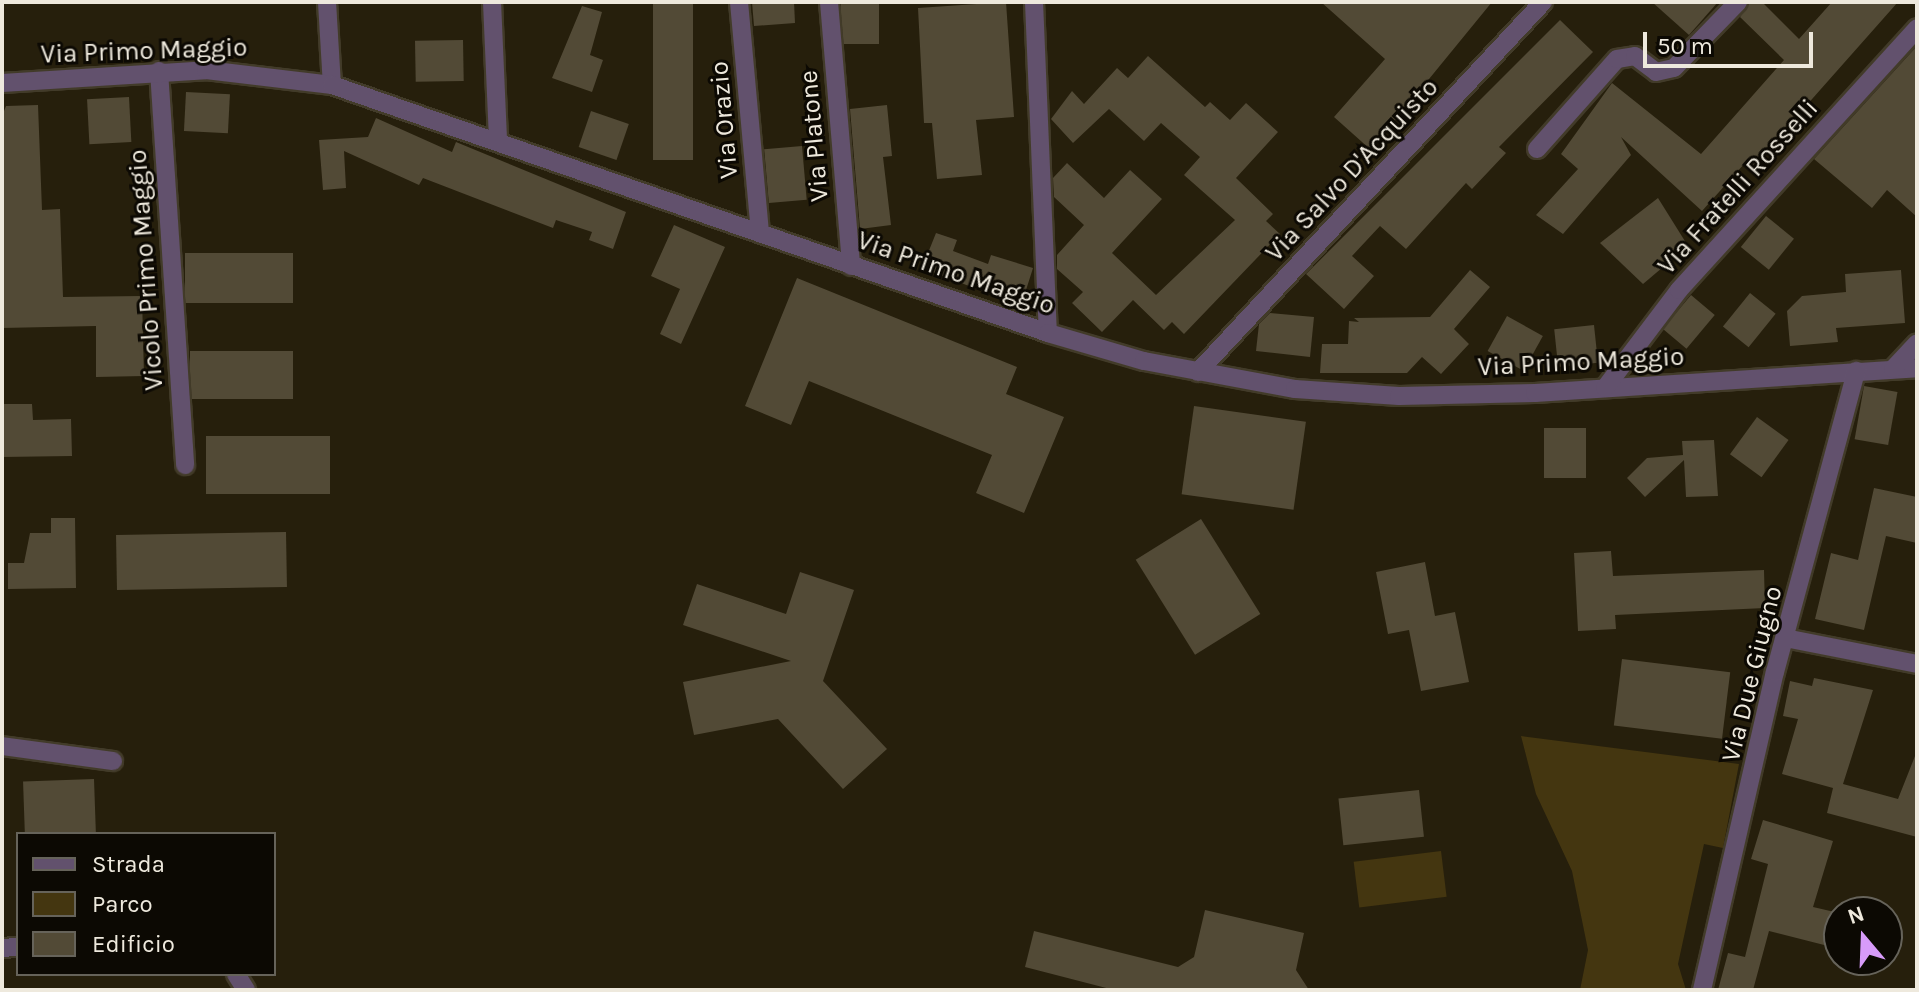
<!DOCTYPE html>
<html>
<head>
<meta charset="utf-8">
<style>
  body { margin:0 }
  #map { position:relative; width:1919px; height:992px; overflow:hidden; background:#261f0c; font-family:Karla,sans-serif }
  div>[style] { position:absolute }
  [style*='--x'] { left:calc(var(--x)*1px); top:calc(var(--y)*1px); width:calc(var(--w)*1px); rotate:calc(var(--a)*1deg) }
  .green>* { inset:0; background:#443610; transform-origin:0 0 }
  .building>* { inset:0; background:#524a36; transform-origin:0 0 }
  .roads { filter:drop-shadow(2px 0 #423b29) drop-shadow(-2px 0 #423b29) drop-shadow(0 2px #423b29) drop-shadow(0 -2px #423b29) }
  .minor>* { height:18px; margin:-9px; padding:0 9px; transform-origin:9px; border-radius:9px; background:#62516d }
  span { translate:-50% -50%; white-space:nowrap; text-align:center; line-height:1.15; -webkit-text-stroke:6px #0c0903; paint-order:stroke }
  .street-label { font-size:26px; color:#eee9dd }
  .frame { position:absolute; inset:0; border:4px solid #eee9dd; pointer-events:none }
  .legend { position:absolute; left:16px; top:832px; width:260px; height:144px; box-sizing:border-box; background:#0c0903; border:2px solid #66635a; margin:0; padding:10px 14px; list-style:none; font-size:24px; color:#eee9dd }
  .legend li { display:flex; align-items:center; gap:16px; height:40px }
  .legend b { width:40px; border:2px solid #66635a }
  .north { position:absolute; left:1823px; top:896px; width:80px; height:80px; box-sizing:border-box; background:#0c0903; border:2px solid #66635a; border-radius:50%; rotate:341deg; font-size:22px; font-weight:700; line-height:32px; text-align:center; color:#eee9dd }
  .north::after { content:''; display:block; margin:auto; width:28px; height:36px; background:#d79bf9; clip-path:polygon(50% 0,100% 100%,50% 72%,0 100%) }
  .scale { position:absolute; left:1643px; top:32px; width:170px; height:36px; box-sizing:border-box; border:4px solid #eee9dd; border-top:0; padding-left:10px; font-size:24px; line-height:28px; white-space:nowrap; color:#eee9dd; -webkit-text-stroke:6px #0c0903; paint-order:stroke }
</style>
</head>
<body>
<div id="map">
  <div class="green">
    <div style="clip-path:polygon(1521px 736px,1739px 764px,1723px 848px,1704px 844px,1678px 964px,1686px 990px,1580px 990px,1588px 950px,1572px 871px,1536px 794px)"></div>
    <div style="left:1441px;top:851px;width:46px;height:88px;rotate:83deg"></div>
  </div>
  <div class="building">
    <div style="left:653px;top:2px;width:40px;height:158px"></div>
    <div style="clip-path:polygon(752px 2px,794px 2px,795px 23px,754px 26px)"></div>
    <div style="left:841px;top:2px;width:38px;height:42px"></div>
    <div style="clip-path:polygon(1006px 2px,1014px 117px,976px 120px,982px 175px,937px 179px,932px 123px,924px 123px,918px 8px)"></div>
    <div style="clip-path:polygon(1321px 2px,1492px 2px,1371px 150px,1334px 117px,1385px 59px)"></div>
    <div style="clip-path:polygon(1652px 2px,1718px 2px,1689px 35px)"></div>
    <div style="clip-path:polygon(1750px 2px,1762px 2px,1799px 39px,1832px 2px,1898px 2px,1751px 168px,1745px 163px,1702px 211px,1621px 137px,1631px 155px,1563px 234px,1536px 215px,1578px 169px,1561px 154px,1612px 83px,1701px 154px,1784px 60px,1740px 17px)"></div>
    <div style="clip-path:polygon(582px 6px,602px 12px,590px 55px,603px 60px,592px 92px,552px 78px)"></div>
    <div style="clip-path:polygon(1560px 20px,1593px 52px,1499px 147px,1506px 153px,1472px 189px,1466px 183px,1406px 249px,1380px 226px,1352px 256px,1374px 276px,1344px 309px,1306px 274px)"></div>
    <div style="left:463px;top:40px;width:41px;height:48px;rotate:89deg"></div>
    <div style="clip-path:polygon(1917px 46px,1917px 217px,1887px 190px,1872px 208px,1814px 159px)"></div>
    <div style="clip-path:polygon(1148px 56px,1205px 107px,1210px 102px,1230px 120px,1246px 103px,1278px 132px,1236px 178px,1273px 214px,1266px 221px,1280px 234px,1184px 334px,1172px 322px,1164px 330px,1133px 300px,1102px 332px,1072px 303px,1083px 292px,1057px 269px,1057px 255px,1084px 225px,1054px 197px,1053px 178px,1067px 163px,1104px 198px,1130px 170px,1162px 199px,1112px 253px,1156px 295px,1235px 220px,1184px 175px,1200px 157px,1161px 123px,1144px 141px,1109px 109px,1073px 143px,1051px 119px,1072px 91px,1084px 104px,1117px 68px,1128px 78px)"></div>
    <div style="left:186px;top:92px;width:44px;height:39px;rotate:3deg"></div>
    <div style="left:129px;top:97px;width:45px;height:42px;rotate:87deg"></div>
    <div style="clip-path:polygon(38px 105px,42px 210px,60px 209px,63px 297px,142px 296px,144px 376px,96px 377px,96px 326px,2px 328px,2px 116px,6px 106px)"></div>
    <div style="clip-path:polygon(887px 105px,892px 156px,883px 157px,891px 225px,860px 229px,850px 109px)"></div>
    <div style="left:591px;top:111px;width:40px;height:38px;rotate:19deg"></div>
    <div style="clip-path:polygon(376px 118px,452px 152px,456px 142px,626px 212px,613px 249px,589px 240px,592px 232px,556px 220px,553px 228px,423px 178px,419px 185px,344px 151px,346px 188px,323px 190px,319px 140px,368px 137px)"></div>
    <div style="left:802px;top:146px;width:54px;height:38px;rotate:85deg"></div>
    <div style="clip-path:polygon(1658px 198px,1688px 246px,1643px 284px,1600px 243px)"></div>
    <div style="left:1766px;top:216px;width:36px;height:40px;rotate:39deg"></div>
    <div style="clip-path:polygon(674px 225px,725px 247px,681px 344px,660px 334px,680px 289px,651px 276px)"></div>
    <div style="clip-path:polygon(936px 233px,957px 240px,953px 251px,988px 264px,991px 255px,1033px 268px,1021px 306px,922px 268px)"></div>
    <div style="left:185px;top:253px;width:108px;height:50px"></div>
    <div style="clip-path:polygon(1470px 270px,1490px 287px,1454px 329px,1469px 344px,1441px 374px,1422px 357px,1407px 373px,1320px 373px,1322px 344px,1348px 344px,1349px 321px,1359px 322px,1354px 318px,1430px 317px)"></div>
    <div style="clip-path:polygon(1901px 270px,1905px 323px,1836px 328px,1838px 342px,1790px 346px,1787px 311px,1802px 296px,1846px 292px,1845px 274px)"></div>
    <div style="clip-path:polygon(797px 278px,1017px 367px,1006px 394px,1064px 417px,1024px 513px,976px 493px,992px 455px,809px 381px,791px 425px,745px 406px)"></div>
    <div style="left:1750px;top:293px;width:33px;height:43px;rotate:39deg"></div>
    <div style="left:1691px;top:295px;width:31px;height:44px;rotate:40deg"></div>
    <div style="clip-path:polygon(1270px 313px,1314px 317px,1310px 357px,1256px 351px,1259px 324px)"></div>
    <div style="left:1507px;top:316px;width:41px;height:40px;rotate:29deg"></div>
    <div style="left:1594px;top:325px;width:38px;height:40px;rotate:84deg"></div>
    <div style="left:190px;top:351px;width:103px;height:48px"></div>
    <div style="left:1864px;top:386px;width:34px;height:54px;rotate:10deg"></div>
    <div style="clip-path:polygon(2px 404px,32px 404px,33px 420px,71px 419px,72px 456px,2px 457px)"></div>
    <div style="left:1194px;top:406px;width:113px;height:89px;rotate:8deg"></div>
    <div style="left:1757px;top:417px;width:39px;height:46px;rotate:36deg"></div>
    <div style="left:1544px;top:428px;width:42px;height:50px"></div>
    <div style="left:206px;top:436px;width:124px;height:58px"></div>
    <div style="clip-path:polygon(1714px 440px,1718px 496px,1686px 497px,1684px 460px,1645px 497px,1627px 478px,1647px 458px,1683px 455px,1682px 441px)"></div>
    <div style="clip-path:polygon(1874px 488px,1917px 497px,1917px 543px,1886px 536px,1864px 630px,1815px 619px,1831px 553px,1858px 560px)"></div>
    <div style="clip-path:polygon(51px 518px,75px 518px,76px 588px,8px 589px,8px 563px,24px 563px,30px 533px,51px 533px)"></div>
    <div style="left:1201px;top:519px;width:112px;height:77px;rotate:58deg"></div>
    <div style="left:286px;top:532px;width:55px;height:170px;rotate:89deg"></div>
    <div style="clip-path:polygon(1611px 551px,1613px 576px,1764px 570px,1765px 608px,1615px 615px,1616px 629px,1578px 631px,1574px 553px)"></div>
    <div style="clip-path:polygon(1425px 562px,1435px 616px,1455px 612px,1469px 682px,1421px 691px,1409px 630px,1388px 634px,1376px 572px)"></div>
    <div style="clip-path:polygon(800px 572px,854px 590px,823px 681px,887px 749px,843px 789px,778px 719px,694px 735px,683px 682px,791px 661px,683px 625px,697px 584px,786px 614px)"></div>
    <div style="left:1622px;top:659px;width:109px;height:67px;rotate:7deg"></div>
    <div style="clip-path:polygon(1814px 678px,1873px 690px,1843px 784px,1898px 799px,1917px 751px,1917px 837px,1827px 813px,1833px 788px,1782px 774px,1798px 719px,1783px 716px,1790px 681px,1812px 686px)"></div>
    <div style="left:94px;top:779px;width:55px;height:71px;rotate:88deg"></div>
    <div style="left:1419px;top:790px;width:47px;height:81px;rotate:84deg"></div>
    <div style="clip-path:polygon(1763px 820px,1833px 841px,1813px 907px,1839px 913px,1832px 947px,1769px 931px,1753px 990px,1718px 990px,1728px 953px,1745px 957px,1768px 864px,1751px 859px)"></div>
    <div style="clip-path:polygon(1205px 910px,1304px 933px,1296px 970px,1309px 990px,1114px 990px,1025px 967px,1034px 931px,1178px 967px,1194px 957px)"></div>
  </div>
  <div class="roads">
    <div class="minor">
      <div style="--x:327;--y:2;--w:83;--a:86.6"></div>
      <div style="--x:492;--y:2;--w:140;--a:87.5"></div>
      <div style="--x:739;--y:2;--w:232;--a:84.8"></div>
      <div style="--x:829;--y:2;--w:265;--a:85.2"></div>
      <div style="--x:1034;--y:2;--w:331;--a:87.6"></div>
      <div style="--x:159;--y:71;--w:395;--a:86.2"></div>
      <div style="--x:2;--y:83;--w:204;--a:-3.6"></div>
      <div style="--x:206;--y:70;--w:127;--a:6.8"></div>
      <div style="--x:332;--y:85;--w:758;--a:19.1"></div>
      <div style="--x:1048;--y:333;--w:100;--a:16.3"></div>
      <div style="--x:1144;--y:361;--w:154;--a:10.5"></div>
      <div style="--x:1295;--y:389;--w:104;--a:3.9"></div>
      <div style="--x:1399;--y:396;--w:136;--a:-1.3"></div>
      <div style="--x:1535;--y:393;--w:383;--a:-3.7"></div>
      <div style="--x:1537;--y:149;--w:120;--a:-48.4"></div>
      <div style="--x:1617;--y:59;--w:18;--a:-9"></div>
      <div style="--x:1635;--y:56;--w:26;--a:37"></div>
      <div style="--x:1656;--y:72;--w:18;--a:-13"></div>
      <div style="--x:1674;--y:68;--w:92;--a:-45.9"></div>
      <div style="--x:1893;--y:369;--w:35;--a:-47"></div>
      <div style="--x:1198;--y:372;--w:506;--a:-47"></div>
      <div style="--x:1605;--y:388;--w:123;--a:-52.9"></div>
      <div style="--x:1679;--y:290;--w:354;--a:-47.7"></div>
      <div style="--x:1785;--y:638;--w:135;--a:11.1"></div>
      <div style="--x:2;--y:746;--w:112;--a:7.7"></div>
      <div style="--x:2;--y:948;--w:16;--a:-4"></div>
      <div style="--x:236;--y:974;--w:19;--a:58"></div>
      <div style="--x:1702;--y:990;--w:326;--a:-77.1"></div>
      <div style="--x:1775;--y:672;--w:312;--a:-74.9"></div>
    </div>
  </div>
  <div class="street-label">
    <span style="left:144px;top:51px;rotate:-2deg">Via Primo Maggio</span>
    <span style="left:724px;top:120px;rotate:-95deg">Via Orazio</span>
    <span style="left:814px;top:136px;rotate:-95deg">Via Platone</span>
    <span style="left:1352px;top:170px;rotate:-47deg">Via Salvo D'Acquisto</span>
    <span style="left:1738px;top:187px;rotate:-48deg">Via Fratelli Rosselli</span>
    <span style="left:146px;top:270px;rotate:-94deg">Vicolo Primo Maggio</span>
    <span style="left:956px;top:273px;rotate:19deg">Via Primo Maggio</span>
    <span style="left:1581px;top:362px;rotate:-3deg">Via Primo Maggio</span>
    <span style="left:1752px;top:674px;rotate:-76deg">Via Due Giugno</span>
  </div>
  <div class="frame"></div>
  <ul class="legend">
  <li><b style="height:10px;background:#62516d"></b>Strada</li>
  <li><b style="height:22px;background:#443610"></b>Parco</li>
  <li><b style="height:22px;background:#524a36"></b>Edificio</li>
  </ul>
  <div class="north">N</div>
  <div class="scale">50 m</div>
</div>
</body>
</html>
